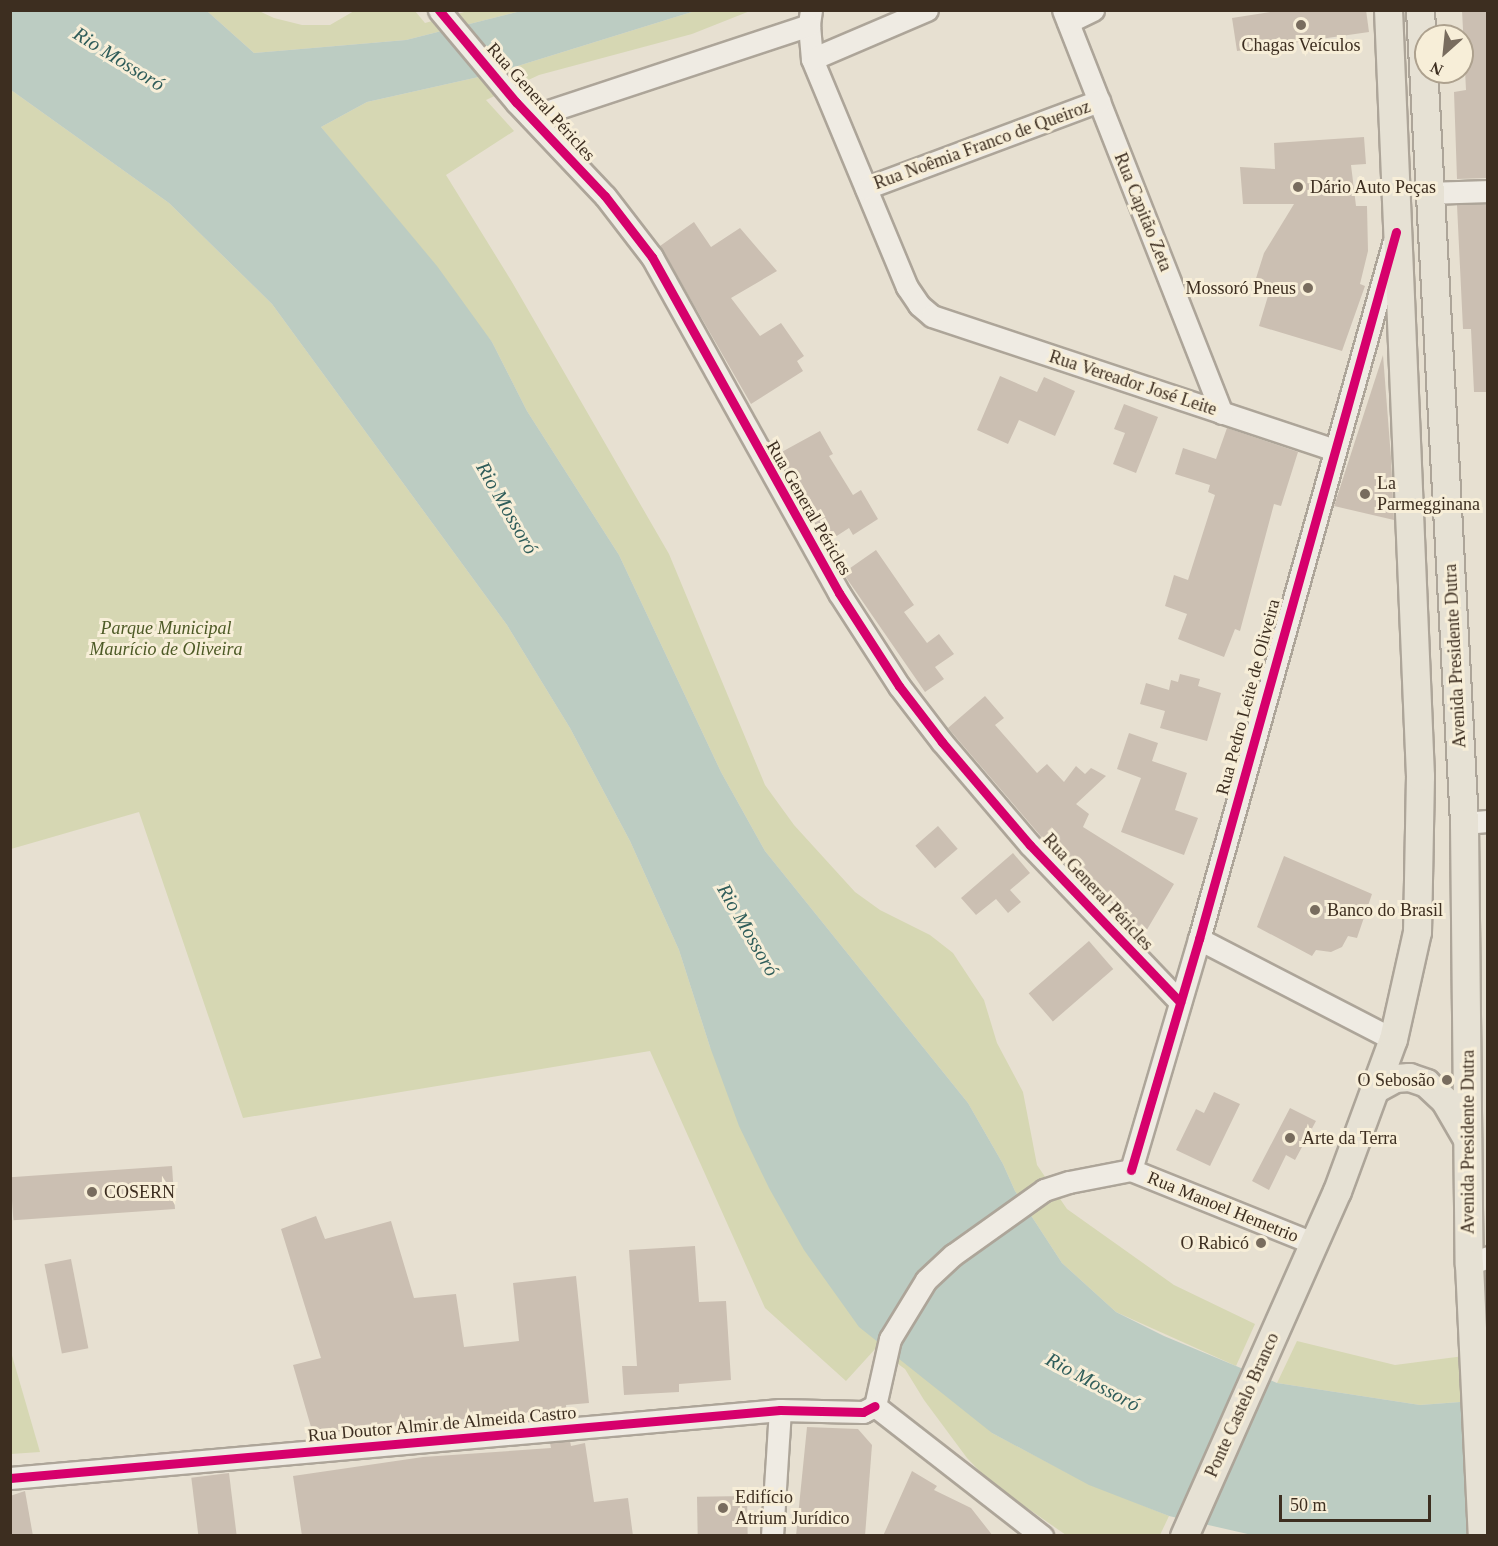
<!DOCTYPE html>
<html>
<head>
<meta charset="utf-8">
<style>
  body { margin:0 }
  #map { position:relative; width:1498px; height:1546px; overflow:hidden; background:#e7e0d1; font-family:Georgia,serif }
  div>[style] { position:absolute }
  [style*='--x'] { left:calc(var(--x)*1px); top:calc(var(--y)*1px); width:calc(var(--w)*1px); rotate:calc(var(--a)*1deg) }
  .green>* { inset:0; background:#d6d7b3 }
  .water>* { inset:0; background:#bcccc2 }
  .building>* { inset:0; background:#cbbfb2; transform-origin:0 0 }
  .roads { filter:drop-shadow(2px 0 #ada599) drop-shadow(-2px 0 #ada599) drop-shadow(0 2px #ada599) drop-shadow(0 -2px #ada599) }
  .minor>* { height:21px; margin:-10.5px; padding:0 10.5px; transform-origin:10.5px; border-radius:10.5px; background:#efebe3 }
  .major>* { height:27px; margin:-13.5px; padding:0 13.5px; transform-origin:13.5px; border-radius:13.5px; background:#e6e1d4 }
  .cycleway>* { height:9px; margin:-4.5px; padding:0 4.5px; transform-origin:4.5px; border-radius:4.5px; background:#d6006c }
  .dots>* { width:16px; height:16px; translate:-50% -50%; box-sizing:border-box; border:3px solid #f7eed8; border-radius:50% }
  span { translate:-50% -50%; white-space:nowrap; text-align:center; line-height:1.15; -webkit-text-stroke:6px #f7eed8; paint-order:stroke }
  .poi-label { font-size:18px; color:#3d2e20 }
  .left { translate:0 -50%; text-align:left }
  .right { translate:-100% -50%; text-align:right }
  .street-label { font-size:18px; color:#3d2e20 }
  .park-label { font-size:18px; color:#4d5a26; font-style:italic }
  .water-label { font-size:20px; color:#2f5d5a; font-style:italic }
  .frame { position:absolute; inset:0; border:12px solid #3d2e20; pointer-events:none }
  .north { position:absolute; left:1414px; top:24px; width:60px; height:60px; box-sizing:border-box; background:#f7eed8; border:2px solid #ada18e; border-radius:50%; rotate:207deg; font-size:16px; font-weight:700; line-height:24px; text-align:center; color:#3d2e20 }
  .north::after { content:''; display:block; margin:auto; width:21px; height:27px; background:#786c5e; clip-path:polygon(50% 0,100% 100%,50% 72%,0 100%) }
  .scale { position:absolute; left:1279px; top:1495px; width:152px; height:27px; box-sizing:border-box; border:3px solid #3d2e20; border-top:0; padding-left:8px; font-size:18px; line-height:21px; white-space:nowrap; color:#3d2e20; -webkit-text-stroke:4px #f7eed8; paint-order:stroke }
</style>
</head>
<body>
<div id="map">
  <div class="green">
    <div style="clip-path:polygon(207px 11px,259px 11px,274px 18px,302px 25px,330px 25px,354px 11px,415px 11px,425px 23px,468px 11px,521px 11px,406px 40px,254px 53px)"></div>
    <div style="clip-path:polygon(695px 11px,750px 11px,692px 34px,539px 75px,486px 100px,514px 131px,446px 175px,512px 282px,669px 554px,765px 785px,794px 825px,855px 892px,880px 910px,930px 935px,953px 953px,984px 1000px,997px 1043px,1023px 1092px,1037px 1165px,1067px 1209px,1174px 1285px,1255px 1324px,1236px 1366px,1116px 1312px,1062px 1263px,1015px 1191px,1003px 1164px,968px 1103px,765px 851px,721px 772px,619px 555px,527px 411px,492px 342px,321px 127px,367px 102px,492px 74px)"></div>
    <div style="clip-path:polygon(11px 90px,169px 203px,272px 304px,507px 625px,570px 728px,630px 841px,679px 950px,710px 1047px,992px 1433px,1085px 1482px,1169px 1516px,1160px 1535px,1066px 1535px,991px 1483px,967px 1458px,924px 1400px,905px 1369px,876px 1348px,846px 1381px,765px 1308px,650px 1051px,243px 1118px,139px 812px,11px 849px)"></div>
    <div style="clip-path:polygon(1297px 1341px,1395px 1365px,1487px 1353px,1487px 1400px,1420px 1405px,1277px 1383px)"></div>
    <div style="clip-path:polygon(11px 1352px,40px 1452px,11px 1454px)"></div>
  </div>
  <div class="water">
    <div style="clip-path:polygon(11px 11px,207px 11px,254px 53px,406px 40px,521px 11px,695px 11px,492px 74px,367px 102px,321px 127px,437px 266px,492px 342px,527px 411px,619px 555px,721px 772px,765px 851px,968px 1103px,1003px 1164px,1015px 1191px,1062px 1263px,1116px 1312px,1164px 1336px,1277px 1383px,1420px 1405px,1487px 1400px,1487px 1535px,1252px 1535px,1169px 1516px,1089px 1485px,992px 1433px,859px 1327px,804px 1250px,769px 1188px,739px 1126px,710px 1047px,679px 950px,630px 841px,570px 728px,507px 625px,272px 304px,169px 203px,11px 90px)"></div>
  </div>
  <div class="building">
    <div style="clip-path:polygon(1284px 10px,1366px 10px,1369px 32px,1237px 51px,1232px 18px)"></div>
    <div style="clip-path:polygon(1462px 10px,1487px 10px,1488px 178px,1457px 179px,1454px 92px,1466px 90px)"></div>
    <div style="clip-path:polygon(1364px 137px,1366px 164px,1351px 165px,1356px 206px,1367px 206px,1368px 251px,1360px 284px,1365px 286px,1342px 351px,1259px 326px,1268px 296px,1252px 291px,1264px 253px,1294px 204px,1243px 204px,1240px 167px,1275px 169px,1274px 143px)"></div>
    <div style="clip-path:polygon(1488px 204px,1488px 392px,1474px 392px,1471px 329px,1463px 329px,1457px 205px)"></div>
    <div style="clip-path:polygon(694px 222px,711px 247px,740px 228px,777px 271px,731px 298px,760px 336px,781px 323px,804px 356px,797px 361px,803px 371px,751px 404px,660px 246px)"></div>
    <div style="clip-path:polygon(1383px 355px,1391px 458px,1394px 520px,1334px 506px)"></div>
    <div style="clip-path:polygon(1000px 376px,1037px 392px,1044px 377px,1075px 391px,1055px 436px,1019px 420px,1008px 444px,977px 430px)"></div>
    <div style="clip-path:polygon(1124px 404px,1158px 417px,1136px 473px,1113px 464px,1125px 433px,1114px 429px)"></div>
    <div style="clip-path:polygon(1227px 428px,1298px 452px,1281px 506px,1274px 504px,1240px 631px,1235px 629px,1224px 657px,1178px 639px,1187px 614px,1165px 606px,1174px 575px,1188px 580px,1215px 495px,1208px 492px,1210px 485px,1175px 474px,1183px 448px,1216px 459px)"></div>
    <div style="clip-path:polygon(820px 431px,833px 454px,829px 456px,853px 495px,861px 490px,878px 519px,853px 535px,849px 528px,826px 543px,778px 454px)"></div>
    <div style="clip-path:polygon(876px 550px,914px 605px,904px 612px,927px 643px,939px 634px,954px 654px,935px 667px,944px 679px,925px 692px,843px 573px)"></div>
    <div style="clip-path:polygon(1180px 674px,1200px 679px,1198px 686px,1221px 693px,1207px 741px,1160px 728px,1165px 711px,1140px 704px,1146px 683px,1169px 690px,1171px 680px,1178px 682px)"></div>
    <div style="clip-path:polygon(985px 696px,1004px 718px,995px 725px,1037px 773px,1047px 764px,1064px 782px,1076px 766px,1085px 774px,1091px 768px,1106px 776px,1076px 804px,1089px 814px,1083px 827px,1174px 884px,1142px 938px,1122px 923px,1128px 913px,1097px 894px,1067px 854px,1063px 859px,1051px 848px,948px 728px)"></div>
    <div style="clip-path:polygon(1129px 733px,1158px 743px,1152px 761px,1187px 773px,1175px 810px,1198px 818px,1184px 855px,1121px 832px,1141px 778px,1117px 769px)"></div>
    <div style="left:938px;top:826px;width:30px;height:30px;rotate:49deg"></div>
    <div style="clip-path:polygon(1013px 853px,1030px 873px,1010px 890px,1021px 902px,1008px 913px,996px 899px,976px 915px,961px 898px)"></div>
    <div style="clip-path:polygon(1284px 856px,1372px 894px,1357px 938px,1348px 936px,1342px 947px,1331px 952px,1316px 950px,1312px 956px,1257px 927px)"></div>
    <div style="left:1089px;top:941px;width:37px;height:80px;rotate:49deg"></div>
    <div style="clip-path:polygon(1214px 1092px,1240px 1104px,1210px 1166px,1176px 1150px,1196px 1109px,1204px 1113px)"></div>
    <div style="clip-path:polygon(1290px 1108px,1316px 1121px,1295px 1160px,1286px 1155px,1269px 1190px,1252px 1181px)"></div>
    <div style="left:172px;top:1166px;width:43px;height:162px;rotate:86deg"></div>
    <div style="clip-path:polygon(316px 1216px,325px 1239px,391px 1221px,414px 1298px,456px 1294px,464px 1347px,519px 1341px,513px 1283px,576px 1276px,589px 1403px,566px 1405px,567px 1416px,545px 1418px,544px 1411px,313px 1434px,293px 1365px,321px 1358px,281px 1229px)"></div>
    <div style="clip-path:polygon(695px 1246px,699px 1302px,726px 1301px,731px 1380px,679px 1384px,679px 1392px,624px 1395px,622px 1366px,637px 1366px,629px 1250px)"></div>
    <div style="left:71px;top:1259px;width:91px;height:27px;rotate:79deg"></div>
    <div style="clip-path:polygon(807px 1427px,858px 1429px,872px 1445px,865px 1536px,796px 1536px)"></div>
    <div style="clip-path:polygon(570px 1441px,571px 1446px,585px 1443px,594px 1502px,628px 1498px,633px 1536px,302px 1536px,293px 1476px,423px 1457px,551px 1448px,550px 1443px)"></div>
    <div style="clip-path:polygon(912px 1471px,937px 1486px,934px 1490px,971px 1508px,993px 1536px,883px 1536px)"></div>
    <div style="left:229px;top:1473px;width:64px;height:38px;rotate:83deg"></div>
    <div style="clip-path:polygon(25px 1491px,33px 1536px,10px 1536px,10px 1496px)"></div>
    <div style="left:747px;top:1496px;width:40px;height:50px;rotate:89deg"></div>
  </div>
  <div class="roads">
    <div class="minor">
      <div style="--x:439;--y:10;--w:120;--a:50.1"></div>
      <div style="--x:516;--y:102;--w:129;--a:46.6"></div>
      <div style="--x:605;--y:196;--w:77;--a:52.4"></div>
      <div style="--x:652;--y:257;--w:385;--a:60.9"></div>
      <div style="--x:839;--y:593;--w:111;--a:57.2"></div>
      <div style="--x:899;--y:686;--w:71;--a:52.5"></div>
      <div style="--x:942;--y:742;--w:135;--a:49.5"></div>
      <div style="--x:1030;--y:845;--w:217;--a:46.3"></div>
      <div style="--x:811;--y:10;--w:15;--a:98"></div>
      <div style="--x:809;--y:25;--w:34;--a:85"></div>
      <div style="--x:812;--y:59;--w:247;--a:67.4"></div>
      <div style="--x:907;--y:287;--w:22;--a:56"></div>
      <div style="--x:919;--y:305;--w:17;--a:40"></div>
      <div style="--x:932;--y:316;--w:424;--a:18.4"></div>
      <div style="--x:1063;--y:10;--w:433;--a:68.5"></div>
      <div style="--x:1068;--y:22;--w:28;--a:-26"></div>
      <div style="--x:812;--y:59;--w:125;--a:-23.1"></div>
      <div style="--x:531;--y:117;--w:293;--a:-18.3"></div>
      <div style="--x:866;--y:188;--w:249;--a:-20.5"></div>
      <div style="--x:1429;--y:193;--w:59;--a:-1.9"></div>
      <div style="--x:1464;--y:823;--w:24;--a:-5"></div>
      <div style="--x:1199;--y:939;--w:218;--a:27.3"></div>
      <div style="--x:1131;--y:1170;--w:241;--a:-73.6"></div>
      <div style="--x:1199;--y:939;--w:722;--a:-74.4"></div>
      <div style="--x:1131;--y:1170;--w:198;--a:21.9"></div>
      <div style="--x:1469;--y:1264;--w:20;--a:-20"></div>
      <div style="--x:875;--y:1406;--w:69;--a:-77.4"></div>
      <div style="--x:890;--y:1339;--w:69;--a:-58.6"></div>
      <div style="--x:926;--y:1280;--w:37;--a:-43"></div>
      <div style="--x:953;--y:1255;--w:112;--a:-35.5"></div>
      <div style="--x:1044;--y:1190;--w:26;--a:-18"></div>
      <div style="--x:1069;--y:1182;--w:63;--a:-11"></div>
      <div style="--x:875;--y:1406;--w:212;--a:37.9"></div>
      <div style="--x:10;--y:1478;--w:773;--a:-5.05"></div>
      <div style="--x:780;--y:1410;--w:83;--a:1.4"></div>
      <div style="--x:863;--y:1412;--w:13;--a:-27"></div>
      <div style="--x:772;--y:1536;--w:126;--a:-86.4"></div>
    </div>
    <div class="major">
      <div style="--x:1420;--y:10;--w:814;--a:86.9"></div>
      <div style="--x:1464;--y:823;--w:441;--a:89.4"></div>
      <div style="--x:1469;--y:1264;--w:272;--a:87.3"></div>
      <div style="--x:1375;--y:1089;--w:23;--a:-29"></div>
      <div style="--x:1395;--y:1078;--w:14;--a:-4"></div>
      <div style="--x:1409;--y:1077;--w:18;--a:19"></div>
      <div style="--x:1426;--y:1083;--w:26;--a:43"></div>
      <div style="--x:1445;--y:1101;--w:44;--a:59.9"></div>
      <div style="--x:1184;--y:1536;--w:377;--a:-66.1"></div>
      <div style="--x:1337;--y:1191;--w:162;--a:-69.8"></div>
      <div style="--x:1393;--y:1039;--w:110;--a:-77.4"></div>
      <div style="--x:1417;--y:932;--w:156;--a:-88.9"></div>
      <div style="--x:1420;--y:776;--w:767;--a:-92.39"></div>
    </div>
  </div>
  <div class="cycleway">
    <div style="--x:439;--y:10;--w:120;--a:50.1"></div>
    <div style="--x:516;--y:102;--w:129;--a:46.6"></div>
    <div style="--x:605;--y:196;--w:77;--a:52.4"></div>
    <div style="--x:652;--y:257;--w:385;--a:60.9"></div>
    <div style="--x:839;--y:593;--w:111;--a:57.2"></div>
    <div style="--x:899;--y:686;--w:71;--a:52.5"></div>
    <div style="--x:942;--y:742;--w:135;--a:49.5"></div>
    <div style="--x:1030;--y:845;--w:217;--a:46.3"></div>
    <div style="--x:1131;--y:1170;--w:241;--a:-73.6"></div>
    <div style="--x:1199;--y:939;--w:734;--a:-74.43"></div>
    <div style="--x:10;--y:1478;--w:773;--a:-5.05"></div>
    <div style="--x:780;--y:1410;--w:83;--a:1.4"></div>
    <div style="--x:863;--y:1412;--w:13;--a:-27"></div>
  </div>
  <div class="dots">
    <div style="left:1301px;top:25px;background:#786c5e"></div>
    <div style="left:1298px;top:187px;background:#786c5e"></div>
    <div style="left:1308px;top:288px;background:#786c5e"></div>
    <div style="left:1365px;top:494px;background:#786c5e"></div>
    <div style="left:1315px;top:910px;background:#786c5e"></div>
    <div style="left:1447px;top:1080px;background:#786c5e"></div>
    <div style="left:1290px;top:1138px;background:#786c5e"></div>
    <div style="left:92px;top:1192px;background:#786c5e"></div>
    <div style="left:1261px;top:1243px;background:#786c5e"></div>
    <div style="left:723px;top:1508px;background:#786c5e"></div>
  </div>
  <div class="poi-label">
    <span style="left:1301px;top:45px">Chagas Veículos</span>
    <span class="left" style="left:1310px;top:187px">Dário Auto Peças</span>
    <span class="right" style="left:1296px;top:288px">Mossoró Pneus</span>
    <span class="left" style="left:1377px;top:494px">La<br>Parmegginana</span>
    <span class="left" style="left:1327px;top:910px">Banco do Brasil</span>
    <span class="right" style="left:1435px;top:1080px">O Sebosão</span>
    <span class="left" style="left:1302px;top:1138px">Arte da Terra</span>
    <span class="left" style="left:104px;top:1192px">COSERN</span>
    <span class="right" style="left:1249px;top:1243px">O Rabicó</span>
    <span class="left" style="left:735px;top:1508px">Edifício<br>Atrium Jurídico</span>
  </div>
  <div class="street-label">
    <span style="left:541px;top:102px;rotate:48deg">Rua General Péricles</span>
    <span style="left:982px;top:145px;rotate:-20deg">Rua Noêmia Franco de Queiroz</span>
    <span style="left:1143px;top:212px;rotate:68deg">Rua Capitão Zeta</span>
    <span style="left:1133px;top:383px;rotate:18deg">Rua Vereador José Leite</span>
    <span style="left:809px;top:508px;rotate:60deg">Rua General Péricles</span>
    <span style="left:1455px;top:656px;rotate:-93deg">Avenida Presidente Dutra</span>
    <span style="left:1248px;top:697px;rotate:-75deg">Rua Pedro Leite de Oliveira</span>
    <span style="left:1098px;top:892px;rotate:47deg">Rua General Péricles</span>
    <span style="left:1468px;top:1142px;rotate:-90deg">Avenida Presidente Dutra</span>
    <span style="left:1223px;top:1207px;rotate:22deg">Rua Manoel Hemetrio</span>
    <span style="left:1242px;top:1405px;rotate:-66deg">Ponte Castelo Branco</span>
    <span style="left:442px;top:1424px;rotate:-5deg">Rua Doutor Almir de Almeida Castro</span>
  </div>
  <div class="park-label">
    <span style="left:166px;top:639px">Parque Municipal<br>Maurício de Oliveira</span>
  </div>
  <div class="water-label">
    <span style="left:119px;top:59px;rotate:32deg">Rio Mossoró</span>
    <span style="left:507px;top:508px;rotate:60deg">Rio Mossoró</span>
    <span style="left:748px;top:930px;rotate:60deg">Rio Mossoró</span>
    <span style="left:1093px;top:1382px;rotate:28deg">Rio Mossoró</span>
  </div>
  <div class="frame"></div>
  <div class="north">N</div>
  <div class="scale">50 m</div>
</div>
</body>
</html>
